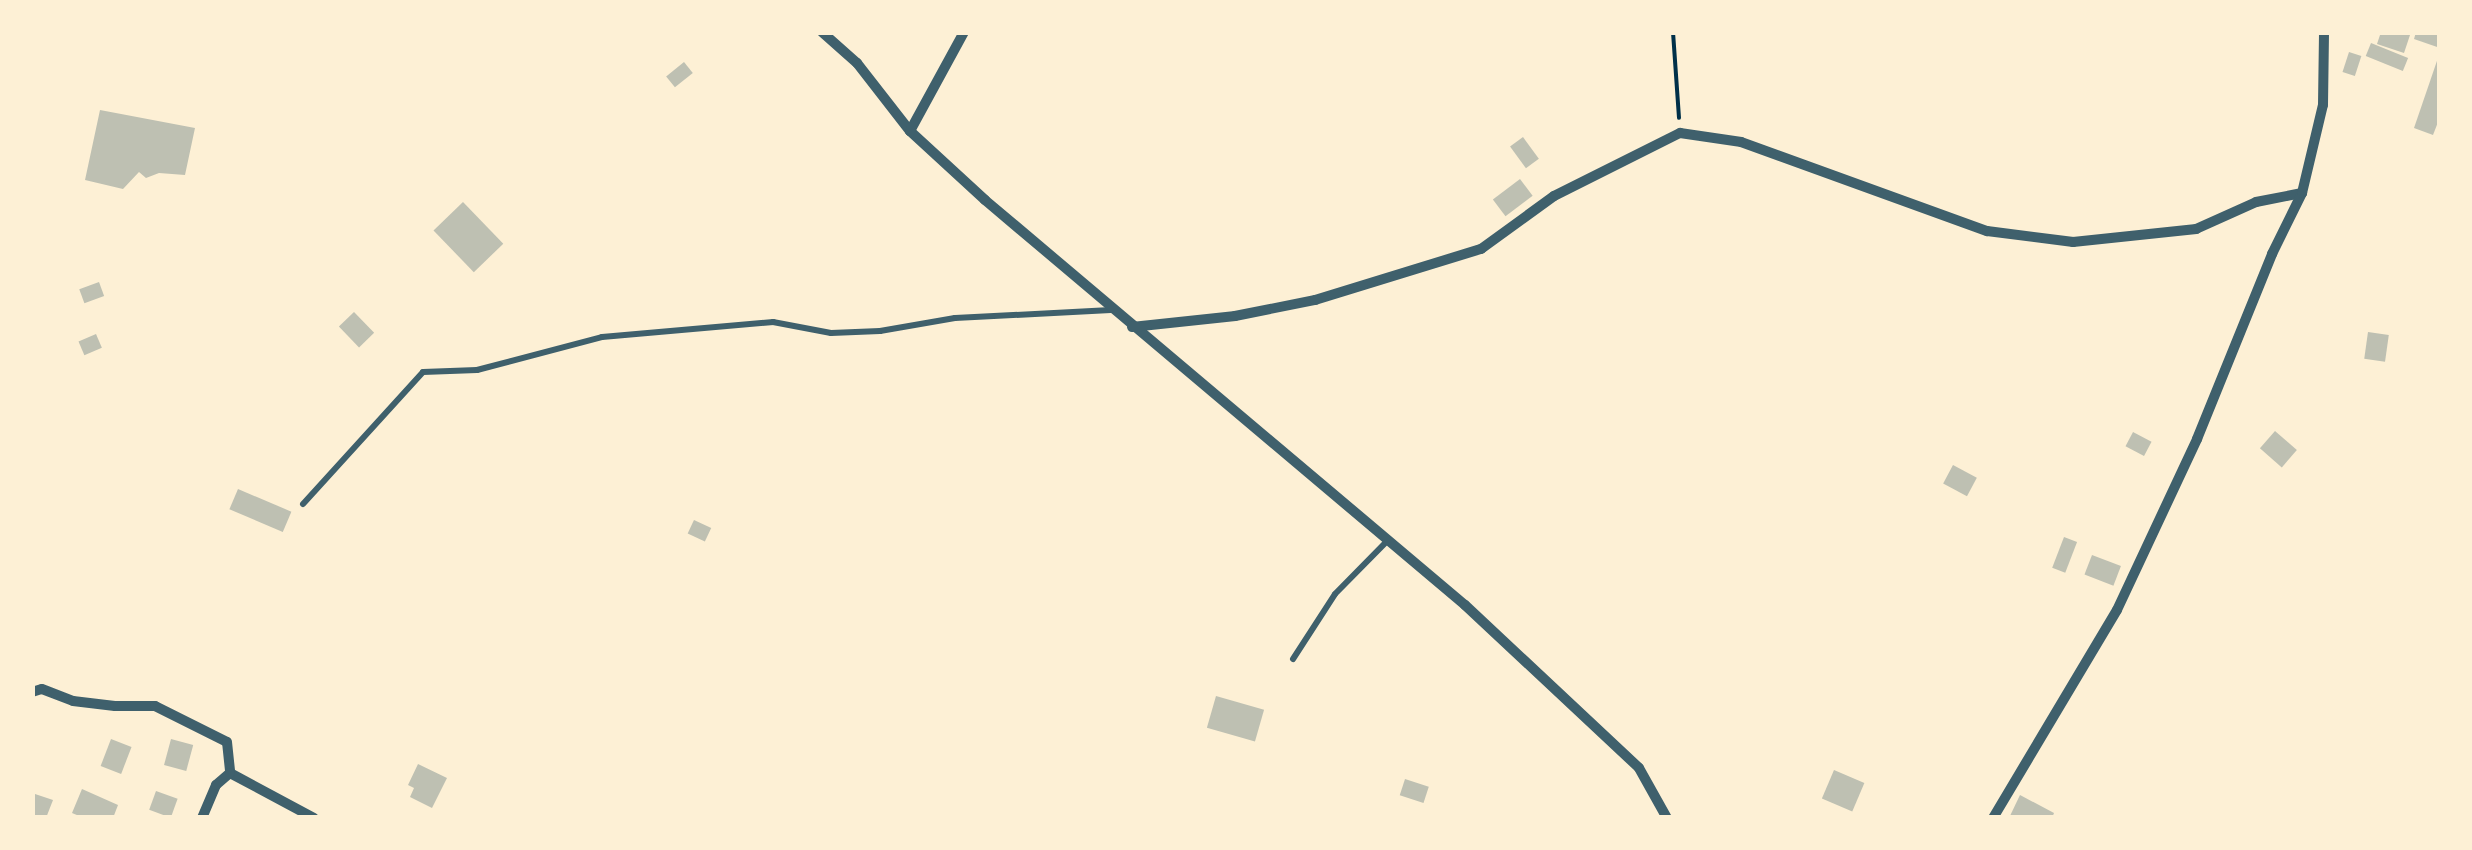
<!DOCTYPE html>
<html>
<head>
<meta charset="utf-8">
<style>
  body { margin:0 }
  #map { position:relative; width:2472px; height:850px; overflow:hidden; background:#fdf0d5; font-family:Signika,sans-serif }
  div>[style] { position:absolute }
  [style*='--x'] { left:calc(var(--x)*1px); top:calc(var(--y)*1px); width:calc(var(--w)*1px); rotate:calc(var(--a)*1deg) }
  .building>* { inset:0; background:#bec0b2; transform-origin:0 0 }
  .path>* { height:4px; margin:-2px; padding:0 2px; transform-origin:2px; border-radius:2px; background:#003049 }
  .service>* { height:6px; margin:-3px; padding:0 3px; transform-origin:3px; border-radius:3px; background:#3f606c }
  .minor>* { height:10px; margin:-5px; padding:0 5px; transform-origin:5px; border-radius:5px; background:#3f606c }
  span { translate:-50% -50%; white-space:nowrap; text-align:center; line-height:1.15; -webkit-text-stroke:8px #fdf0d5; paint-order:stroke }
  .frame { position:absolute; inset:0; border:35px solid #fdf0d5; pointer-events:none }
</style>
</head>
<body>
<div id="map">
  <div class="building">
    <div style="clip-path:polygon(2381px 32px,2411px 32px,2404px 53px,2377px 44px)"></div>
    <div style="clip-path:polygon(2416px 32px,2440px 32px,2440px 48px,2414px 39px)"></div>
    <div style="left:2371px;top:43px;width:40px;height:14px;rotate:22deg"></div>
    <div style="left:2349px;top:52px;width:13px;height:21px;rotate:18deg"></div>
    <div style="clip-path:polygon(2439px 55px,2440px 117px,2433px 135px,2414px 128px)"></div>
    <div style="left:684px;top:62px;width:14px;height:23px;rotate:51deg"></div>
    <div style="clip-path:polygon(100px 110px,195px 128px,185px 175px,159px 173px,146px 178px,139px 172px,123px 189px,85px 180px)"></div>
    <div style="left:1523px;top:137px;width:27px;height:16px;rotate:54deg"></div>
    <div style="left:1520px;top:179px;width:21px;height:34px;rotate:53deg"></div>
    <div style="left:463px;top:202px;width:58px;height:41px;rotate:46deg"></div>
    <div style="left:99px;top:282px;width:15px;height:21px;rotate:70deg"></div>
    <div style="left:354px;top:312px;width:29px;height:21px;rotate:46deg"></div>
    <div style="left:2368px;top:332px;width:21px;height:27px;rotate:8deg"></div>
    <div style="left:96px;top:334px;width:15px;height:19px;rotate:67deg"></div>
    <div style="left:2275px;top:431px;width:29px;height:23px;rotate:41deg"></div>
    <div style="left:2133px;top:432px;width:21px;height:16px;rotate:28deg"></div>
    <div style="left:1953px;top:465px;width:27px;height:21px;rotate:28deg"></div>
    <div style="left:238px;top:489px;width:58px;height:22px;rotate:23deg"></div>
    <div style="left:694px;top:520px;width:19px;height:15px;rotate:25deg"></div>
    <div style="left:2064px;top:537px;width:14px;height:33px;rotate:21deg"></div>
    <div style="left:2092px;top:555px;width:31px;height:21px;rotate:21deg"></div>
    <div style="left:1216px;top:696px;width:50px;height:33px;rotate:16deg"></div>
    <div style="left:111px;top:739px;width:22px;height:29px;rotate:21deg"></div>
    <div style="left:171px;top:739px;width:23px;height:27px;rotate:15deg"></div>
    <div style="clip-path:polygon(418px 764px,447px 778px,432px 808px,410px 797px,414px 788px,408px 785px)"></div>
    <div style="left:1834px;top:770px;width:33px;height:31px;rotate:23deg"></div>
    <div style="left:1405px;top:779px;width:25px;height:17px;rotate:18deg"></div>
    <div style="clip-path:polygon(82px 789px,118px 805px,113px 818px,84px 818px,72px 813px)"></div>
    <div style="left:156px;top:791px;width:23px;height:20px;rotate:20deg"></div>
    <div style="clip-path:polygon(32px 793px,53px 800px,46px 818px,32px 818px)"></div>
    <div style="clip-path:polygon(2020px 795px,2054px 813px,2052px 818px,2009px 818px)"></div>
  </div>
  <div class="path">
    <div style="--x:1673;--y:32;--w:86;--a:86"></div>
  </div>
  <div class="service">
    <div style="--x:303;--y:504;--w:178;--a:-47.7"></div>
    <div style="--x:423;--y:372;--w:54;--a:-2.1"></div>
    <div style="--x:477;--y:370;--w:129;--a:-14.8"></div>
    <div style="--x:602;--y:337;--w:172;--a:-5"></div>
    <div style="--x:773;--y:322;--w:59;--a:10.7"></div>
    <div style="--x:831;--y:333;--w:49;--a:-2.3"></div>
    <div style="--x:880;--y:331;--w:76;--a:-9.8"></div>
    <div style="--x:955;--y:318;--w:156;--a:-2.9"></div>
    <div style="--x:1293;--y:659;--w:77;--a:-57.1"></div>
    <div style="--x:1335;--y:594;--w:76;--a:-45.5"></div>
  </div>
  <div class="minor">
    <div style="--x:822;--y:32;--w:47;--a:41.5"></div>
    <div style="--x:857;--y:63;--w:86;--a:52.1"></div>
    <div style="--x:910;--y:131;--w:102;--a:42.6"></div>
    <div style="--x:985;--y:200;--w:628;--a:40.16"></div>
    <div style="--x:1465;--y:605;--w:238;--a:43.1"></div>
    <div style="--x:1639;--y:768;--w:57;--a:60.8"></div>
    <div style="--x:910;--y:131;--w:113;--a:-61.4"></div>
    <div style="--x:1132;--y:327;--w:104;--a:-6.1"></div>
    <div style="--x:1235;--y:316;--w:82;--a:-11.3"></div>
    <div style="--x:1315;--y:300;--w:174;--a:-17.1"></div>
    <div style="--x:1481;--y:249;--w:90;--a:-36"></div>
    <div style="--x:1554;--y:196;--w:141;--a:-26.6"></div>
    <div style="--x:1680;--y:133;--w:62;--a:8.4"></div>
    <div style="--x:1741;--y:142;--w:262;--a:19.9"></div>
    <div style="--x:1987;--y:231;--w:87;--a:7.3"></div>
    <div style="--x:2073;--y:242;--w:124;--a:-6"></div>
    <div style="--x:2196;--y:229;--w:66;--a:-24.2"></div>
    <div style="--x:2256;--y:202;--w:47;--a:-11.1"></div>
    <div style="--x:32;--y:692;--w:10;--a:-17"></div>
    <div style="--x:42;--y:689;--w:33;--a:21"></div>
    <div style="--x:73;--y:701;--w:42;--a:6.8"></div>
    <div style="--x:115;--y:706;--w:40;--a:0"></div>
    <div style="--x:155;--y:706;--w:80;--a:26.6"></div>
    <div style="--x:227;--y:742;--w:31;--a:84"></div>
    <div style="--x:230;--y:773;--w:95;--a:28.2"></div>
    <div style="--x:202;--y:818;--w:36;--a:-67"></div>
    <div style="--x:216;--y:785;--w:18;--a:-41"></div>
    <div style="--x:1993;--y:818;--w:242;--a:-59.2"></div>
    <div style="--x:2117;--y:610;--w:189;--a:-64.9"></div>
    <div style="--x:2197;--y:439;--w:200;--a:-67.9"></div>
    <div style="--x:2272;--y:254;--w:68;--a:-63.8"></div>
    <div style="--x:2302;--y:193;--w:90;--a:-76.6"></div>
    <div style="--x:2323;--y:105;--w:73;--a:-89.2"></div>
  </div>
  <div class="frame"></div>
</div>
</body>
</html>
